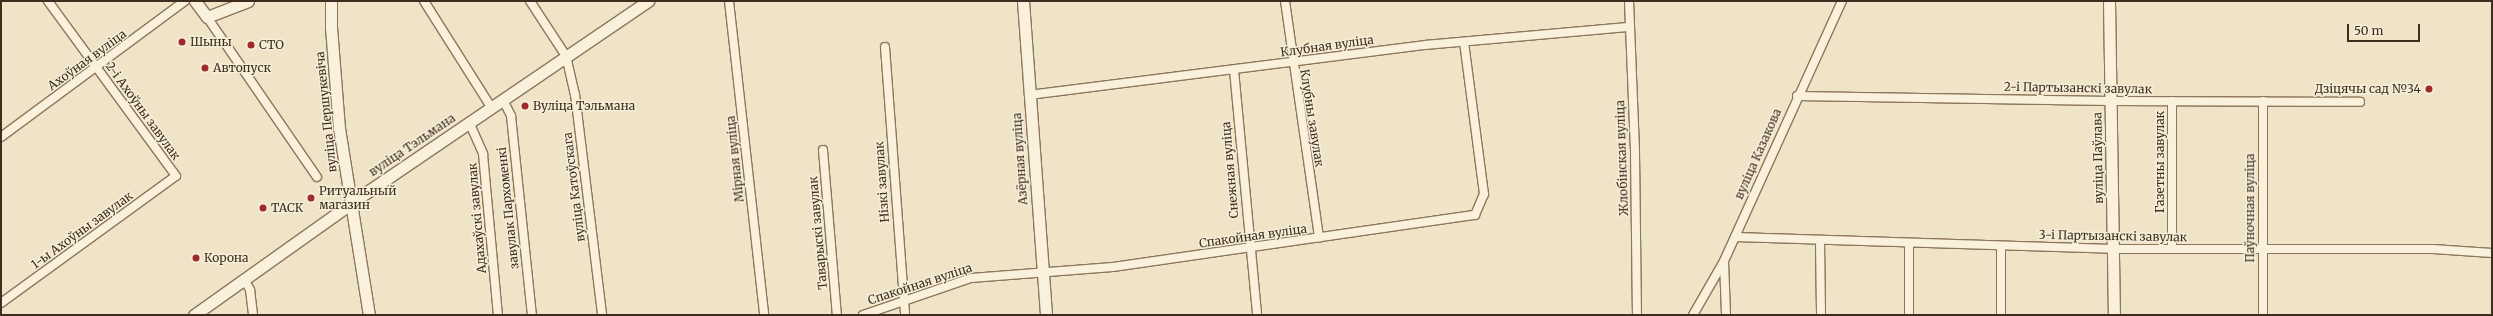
<!DOCTYPE html>
<html>
<head>
<meta charset="utf-8">
<style>
  body { margin:0 }
  #map { position:relative; width:2493px; height:316px; overflow:hidden; background:#f0e4c8; font-family:Merriweather,serif }
  div>[style] { position:absolute }
  [style*='--x'] { left:calc(var(--x)*1px); top:calc(var(--y)*1px); width:calc(var(--w)*1px); rotate:calc(var(--a)*1deg) }
  .roads { filter:drop-shadow(1px 0 #8d765c) drop-shadow(-1px 0 #8d765c) drop-shadow(0 1px #8d765c) drop-shadow(0 -1px #8d765c) }
  .street>* { height:8px; margin:-4px; padding:0 4px; transform-origin:4px; border-radius:4px; background:#faf1dc }
  .secondary>* { height:11px; margin:-5.5px; padding:0 5.5px; transform-origin:5.5px; border-radius:5.5px; background:#faf1dc }
  .dots>* { width:11px; height:11px; translate:-50% -50%; box-sizing:border-box; border:2px solid #f7eed8; border-radius:50% }
  span { translate:-50% -50%; white-space:nowrap; text-align:center; line-height:1.15; -webkit-text-stroke:3px #f7eed8; paint-order:stroke }
  .poi-label { font-size:12px; color:#3d2e20 }
  .left { translate:0 -50%; text-align:left }
  .right { translate:-100% -50%; text-align:right }
  .street-label { font-size:12px; color:#3d2e20 }
  .frame { position:absolute; inset:0; border:2px solid #3d2e20; pointer-events:none }
  .scale { position:absolute; left:2347px; top:24px; width:73px; height:18px; box-sizing:border-box; border:2px solid #3d2e20; border-top:0; padding-left:5px; font-size:12px; line-height:14px; white-space:nowrap; color:#3d2e20; -webkit-text-stroke:3px #f7eed8; paint-order:stroke }
</style>
</head>
<body>
<div id="map">
  <div class="roads">
    <div class="street">
      <div style="--x:424;--y:1;--w:125;--a:57.7"></div>
      <div style="--x:530;--y:1;--w:66;--a:56.8"></div>
      <div style="--x:566;--y:56;--w:39;--a:77"></div>
      <div style="--x:575;--y:94;--w:223;--a:83"></div>
      <div style="--x:729;--y:1;--w:316;--a:83.6"></div>
      <div style="--x:1285;--y:1;--w:239;--a:81.8"></div>
      <div style="--x:1629;--y:1;--w:152;--a:87.7"></div>
      <div style="--x:1635;--y:153;--w:162;--a:89.3"></div>
      <div style="--x:207;--y:17;--w:194;--a:55.5"></div>
      <div style="--x:885;--y:47;--w:269;--a:85.7"></div>
      <div style="--x:1234;--y:70;--w:246;--a:84.6"></div>
      <div style="--x:1029;--y:95;--w:400;--a:-7.2"></div>
      <div style="--x:1426;--y:45;--w:204;--a:-5.1"></div>
      <div style="--x:1797;--y:96;--w:313;--a:0.9"></div>
      <div style="--x:2110;--y:101;--w:250;--a:0.2"></div>
      <div style="--x:503;--y:100;--w:18;--a:63"></div>
      <div style="--x:511;--y:116;--w:200;--a:84"></div>
      <div style="--x:2263;--y:101;--w:214;--a:90"></div>
      <div style="--x:469;--y:122;--w:35;--a:66"></div>
      <div style="--x:483;--y:154;--w:162;--a:84.7"></div>
      <div style="--x:1;--y:137;--w:229;--a:-36.5"></div>
      <div style="--x:823;--y:150;--w:166;--a:85.2"></div>
      <div style="--x:1735;--y:237;--w:378;--a:1.8"></div>
      <div style="--x:2113;--y:249;--w:320;--a:0"></div>
      <div style="--x:2433;--y:249;--w:59;--a:3.9"></div>
      <div style="--x:1820;--y:241;--w:74;--a:89.2"></div>
      <div style="--x:2172;--y:248;--w:147;--a:-90"></div>
      <div style="--x:1724;--y:262;--w:53;--a:87.8"></div>
      <div style="--x:244;--y:279;--w:13;--a:61"></div>
      <div style="--x:250;--y:290;--w:25;--a:83"></div>
      <div style="--x:1;--y:303;--w:216;--a:-36"></div>
      <div style="--x:176;--y:176;--w:217;--a:-126.2"></div>
      <div style="--x:863;--y:315;--w:114;--a:-18.9"></div>
      <div style="--x:971;--y:278;--w:142;--a:-4.4"></div>
      <div style="--x:1113;--y:267;--w:366;--a:-8.2"></div>
      <div style="--x:1475;--y:215;--w:23;--a:-67"></div>
      <div style="--x:1484;--y:194;--w:153;--a:-97.5"></div>
      <div style="--x:1693;--y:315;--w:62;--a:-60.1"></div>
      <div style="--x:1724;--y:261;--w:286;--a:-65.6"></div>
      <div style="--x:1909;--y:315;--w:71;--a:-90"></div>
      <div style="--x:2001;--y:315;--w:69;--a:-90"></div>
    </div>
    <div class="secondary">
      <div style="--x:195;--y:1;--w:20;--a:53"></div>
      <div style="--x:207;--y:17;--w:44;--a:-21.3"></div>
      <div style="--x:331;--y:1;--w:26;--a:90"></div>
      <div style="--x:331;--y:27;--w:101;--a:85.5"></div>
      <div style="--x:339;--y:128;--w:189;--a:80.9"></div>
      <div style="--x:1023;--y:1;--w:315;--a:85.8"></div>
      <div style="--x:2109;--y:1;--w:314;--a:89.1"></div>
      <div style="--x:194;--y:315;--w:212;--a:-35.4"></div>
      <div style="--x:367;--y:192;--w:340;--a:-34.2"></div>
    </div>
  </div>
  <div class="dots">
    <div style="left:182px;top:42px;background:#9e2a2b"></div>
    <div style="left:251px;top:45px;background:#9e2a2b"></div>
    <div style="left:205px;top:68px;background:#9e2a2b"></div>
    <div style="left:2429px;top:89px;background:#9e2a2b"></div>
    <div style="left:525px;top:106px;background:#9e2a2b"></div>
    <div style="left:311px;top:198px;background:#9e2a2b"></div>
    <div style="left:263px;top:208px;background:#9e2a2b"></div>
    <div style="left:196px;top:258px;background:#9e2a2b"></div>
  </div>
  <div class="poi-label">
    <span class="left" style="left:190px;top:42px">Шыны</span>
    <span class="left" style="left:259px;top:45px">СТО</span>
    <span class="left" style="left:213px;top:68px">Автопуск</span>
    <span class="right" style="left:2421px;top:89px">Дзіцячы сад №34</span>
    <span class="left" style="left:533px;top:106px">Вуліца Тэльмана</span>
    <span class="left" style="left:319px;top:198px">Ритуальный<br>магазин</span>
    <span class="left" style="left:271px;top:208px">ТАСК</span>
    <span class="left" style="left:204px;top:258px">Корона</span>
  </div>
  <div class="street-label">
    <span style="left:1327px;top:46px;rotate:-8deg">Клубная вуліца</span>
    <span style="left:87px;top:60px;rotate:-36deg">Ахоўная вуліца</span>
    <span style="left:2078px;top:88px;rotate:1deg">2-і Партызанскі завулак</span>
    <span style="left:143px;top:111px;rotate:54deg">2-і Ахоўны завулак</span>
    <span style="left:326px;top:112px;rotate:-96deg">вуліца Першукевіча</span>
    <span style="left:1312px;top:118px;rotate:81deg">Клубны завулак</span>
    <span style="left:412px;top:145px;rotate:-34deg">вуліца Тэльмана</span>
    <span style="left:1758px;top:154px;rotate:-66deg">вуліца Казакова</span>
    <span style="left:1622px;top:158px;rotate:-92deg">Жлобінская вуліца</span>
    <span style="left:2098px;top:158px;rotate:-91deg">вуліца Паўлава</span>
    <span style="left:735px;top:159px;rotate:-96deg">Мірная вуліца</span>
    <span style="left:1020px;top:159px;rotate:-94deg">Азёрная вуліца</span>
    <span style="left:2160px;top:162px;rotate:-90deg">Газетны завулак</span>
    <span style="left:1230px;top:170px;rotate:-95deg">Снежная вуліца</span>
    <span style="left:882px;top:182px;rotate:-94deg">Нізкі завулак</span>
    <span style="left:574px;top:187px;rotate:-97deg">вуліца Катоўскага</span>
    <span style="left:508px;top:208px;rotate:-96deg">завулак Пархоменкі</span>
    <span style="left:2250px;top:208px;rotate:-90deg">Паўночная вуліца</span>
    <span style="left:477px;top:218px;rotate:-95deg">Адахаўскі завулак</span>
    <span style="left:82px;top:230px;rotate:-36deg">1-ы Ахоўны завулак</span>
    <span style="left:818px;top:233px;rotate:-95deg">Таварыскі завулак</span>
    <span style="left:1253px;top:236px;rotate:-8deg">Спакойная вуліца</span>
    <span style="left:2113px;top:236px;rotate:1deg">3-і Партызанскі завулак</span>
    <span style="left:920px;top:284px;rotate:-18deg">Спакойная вуліца</span>
  </div>
  <div class="frame"></div>
  <div class="scale">50 m</div>
</div>
</body>
</html>
